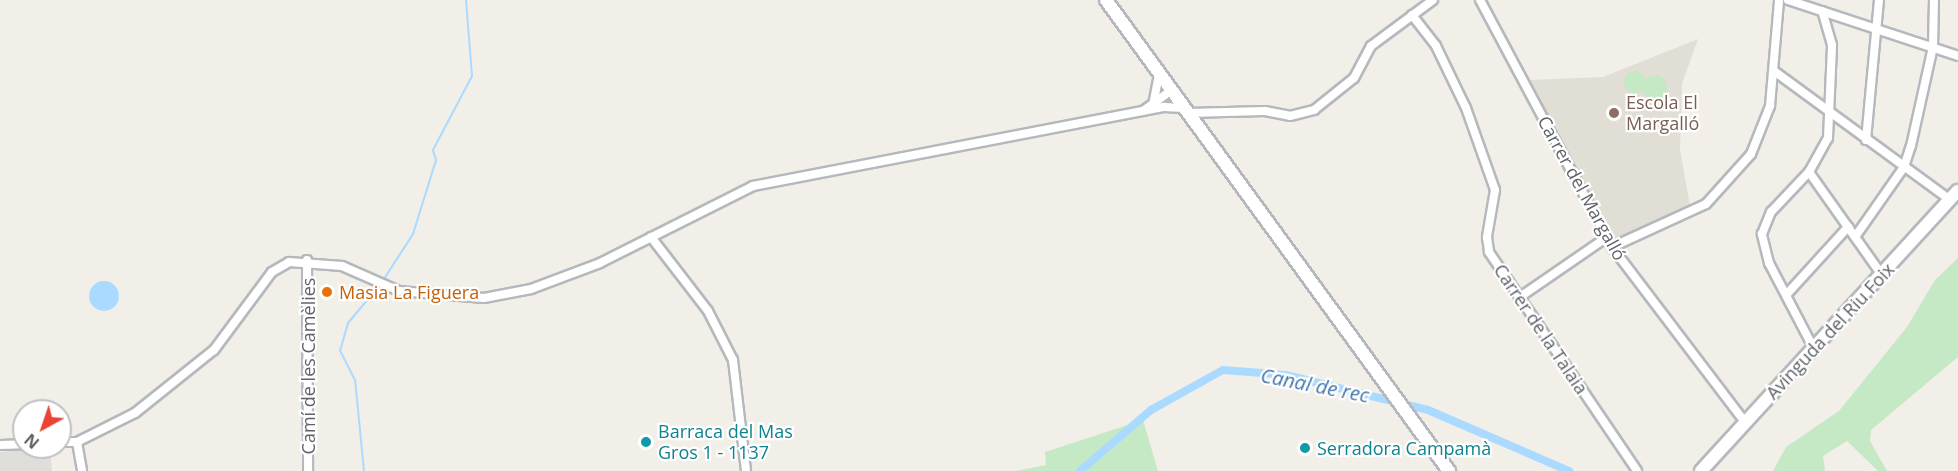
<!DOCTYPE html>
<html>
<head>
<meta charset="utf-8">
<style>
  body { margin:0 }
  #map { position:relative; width:1958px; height:471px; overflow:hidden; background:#f1efe8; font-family:"Open Sans",sans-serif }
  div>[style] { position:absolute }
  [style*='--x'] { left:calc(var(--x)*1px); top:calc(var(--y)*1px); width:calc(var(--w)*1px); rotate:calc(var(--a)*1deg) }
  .industrial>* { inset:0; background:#e0deda }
  .education>* { inset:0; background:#e1ded6 }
  .green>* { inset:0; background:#c5e8c5 }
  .round { border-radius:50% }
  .water>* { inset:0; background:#aadaff }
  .stream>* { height:2px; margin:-1px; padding:0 1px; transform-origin:1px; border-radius:1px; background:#aadaff }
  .canal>* { height:8px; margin:-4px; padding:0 4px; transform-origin:4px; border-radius:4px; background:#aadaff }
  .roads { filter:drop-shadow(2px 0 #b5b8bc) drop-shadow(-2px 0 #b5b8bc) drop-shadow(0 2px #b5b8bc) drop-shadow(0 -2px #b5b8bc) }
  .street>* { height:8px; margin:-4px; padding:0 4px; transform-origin:4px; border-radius:4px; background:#fff }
  .secondary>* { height:12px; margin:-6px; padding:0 6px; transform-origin:6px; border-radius:6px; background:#fff }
  .dots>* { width:16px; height:16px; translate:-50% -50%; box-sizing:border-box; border:3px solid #fff; border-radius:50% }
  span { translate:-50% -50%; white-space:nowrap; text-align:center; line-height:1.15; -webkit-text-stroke:4.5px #fff; paint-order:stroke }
  .education-label { font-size:18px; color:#785e54 }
  .left { translate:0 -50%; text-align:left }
  .street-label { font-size:18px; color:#5f6368 }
  .food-label { font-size:18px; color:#c56008 }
  .culture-label { font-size:18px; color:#0d838f }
  .water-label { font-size:20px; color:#4174aa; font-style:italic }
  .north { position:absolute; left:12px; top:399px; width:60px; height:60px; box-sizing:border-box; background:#fff; border:2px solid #bfc1c3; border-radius:50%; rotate:220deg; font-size:16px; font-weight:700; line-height:24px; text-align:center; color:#5f6368 }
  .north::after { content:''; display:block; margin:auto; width:21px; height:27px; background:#ea4335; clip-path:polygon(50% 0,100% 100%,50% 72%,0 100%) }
</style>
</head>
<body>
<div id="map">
  <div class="industrial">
    <div style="clip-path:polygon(50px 448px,52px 471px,0 471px,0 452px)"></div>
  </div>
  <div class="education">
    <div style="clip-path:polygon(1698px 39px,1682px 84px,1680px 150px,1690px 206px,1612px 240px,1530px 80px,1603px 77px)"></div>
  </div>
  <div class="green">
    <div class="round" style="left:1624px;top:71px;width:22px;height:22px"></div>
    <div class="round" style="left:1643px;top:75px;width:24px;height:24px"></div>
    <div style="clip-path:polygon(1958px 258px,1958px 357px,1871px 430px,1870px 441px,1887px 471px,1878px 471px,1847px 441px,1823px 456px,1825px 471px,1773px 471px,1786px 447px,1839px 411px,1907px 327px,1935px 280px)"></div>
    <div style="clip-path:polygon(1143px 420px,1158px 471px,1016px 471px,1046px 465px,1045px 452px)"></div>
  </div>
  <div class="water">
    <div class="round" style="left:89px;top:281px;width:30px;height:30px"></div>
  </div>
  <div class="stream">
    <div style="--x:382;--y:282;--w:57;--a:-57.1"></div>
    <div style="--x:413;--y:234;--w:77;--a:-72.7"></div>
    <div style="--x:436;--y:160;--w:10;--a:-107"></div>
    <div style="--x:433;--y:150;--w:84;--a:-62.2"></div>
    <div style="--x:472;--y:76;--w:76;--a:-94.5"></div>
    <div style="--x:364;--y:471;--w:91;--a:-95.6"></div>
    <div style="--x:355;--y:380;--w:33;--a:-117"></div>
    <div style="--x:340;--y:351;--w:29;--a:-74"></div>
    <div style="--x:348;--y:323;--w:48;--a:-50"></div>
  </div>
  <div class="canal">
    <div style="--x:1080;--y:471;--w:94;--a:-40.7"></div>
    <div style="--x:1151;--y:410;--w:82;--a:-29.1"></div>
    <div style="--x:1223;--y:370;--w:63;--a:4.5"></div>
    <div style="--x:1286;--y:375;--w:146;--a:13.8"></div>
    <div style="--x:1428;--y:410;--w:154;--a:23.4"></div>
  </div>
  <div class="roads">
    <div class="street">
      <div style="--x:1480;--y:0;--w:280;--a:61.9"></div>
      <div style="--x:1612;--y:247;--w:220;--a:52.8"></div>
      <div style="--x:1788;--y:0;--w:179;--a:18.2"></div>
      <div style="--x:1412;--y:15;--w:39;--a:52"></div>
      <div style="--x:1436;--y:46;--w:69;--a:64.2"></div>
      <div style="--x:1466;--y:108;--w:87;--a:70.5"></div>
      <div style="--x:1495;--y:190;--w:48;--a:99.7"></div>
      <div style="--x:1487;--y:237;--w:15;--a:82"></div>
      <div style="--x:1489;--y:252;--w:264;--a:55.9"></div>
      <div style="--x:1774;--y:71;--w:218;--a:36.2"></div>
      <div style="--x:1154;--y:100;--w:26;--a:-79"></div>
      <div style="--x:1143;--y:111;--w:36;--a:-36"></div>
      <div style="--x:1188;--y:113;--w:77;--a:-1.5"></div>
      <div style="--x:1265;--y:111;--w:25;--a:11"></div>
      <div style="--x:1290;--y:116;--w:25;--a:-14"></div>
      <div style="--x:1314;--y:110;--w:51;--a:-38.7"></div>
      <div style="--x:1354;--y:78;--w:36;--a:-62"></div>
      <div style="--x:1371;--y:46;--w:77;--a:-36.6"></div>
      <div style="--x:1866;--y:140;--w:141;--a:-84.7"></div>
      <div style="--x:1809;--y:172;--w:126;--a:54.7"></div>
      <div style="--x:651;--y:237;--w:93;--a:52.4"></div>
      <div style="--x:708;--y:311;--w:55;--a:63"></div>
      <div style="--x:733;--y:360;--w:112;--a:83.3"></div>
      <div style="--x:1855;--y:237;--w:85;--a:-55"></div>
      <div style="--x:1904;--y:167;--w:22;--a:-72"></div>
      <div style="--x:1911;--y:146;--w:101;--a:-77.5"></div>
      <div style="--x:1933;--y:47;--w:47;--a:-88.8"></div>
      <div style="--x:1612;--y:247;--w:103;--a:-24.6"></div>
      <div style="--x:1706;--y:204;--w:67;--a:-48"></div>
      <div style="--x:1751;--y:154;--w:52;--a:-68.4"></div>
      <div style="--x:1770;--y:106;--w:106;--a:-85.1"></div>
      <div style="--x:307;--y:260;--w:211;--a:89.7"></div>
      <div style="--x:1787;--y:294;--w:91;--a:-47.7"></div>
      <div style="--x:1520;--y:297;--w:104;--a:-34.5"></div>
      <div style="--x:1814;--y:349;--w:97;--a:-117.6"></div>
      <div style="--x:1769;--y:263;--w:30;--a:-104"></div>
      <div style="--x:1762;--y:234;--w:24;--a:-68"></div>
      <div style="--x:1771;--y:212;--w:55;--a:-46.5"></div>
      <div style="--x:1809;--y:172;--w:39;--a:-61"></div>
      <div style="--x:1828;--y:138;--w:93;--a:-87.5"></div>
      <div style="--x:1832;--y:45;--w:35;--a:-106"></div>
      <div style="--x:60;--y:442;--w:17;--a:0"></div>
      <div style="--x:77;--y:442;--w:65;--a:-26.6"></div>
      <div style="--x:135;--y:413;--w:101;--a:-38.6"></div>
      <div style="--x:214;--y:350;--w:97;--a:-53.4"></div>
      <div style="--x:272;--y:272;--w:20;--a:-30"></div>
      <div style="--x:289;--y:262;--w:53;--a:4.3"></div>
      <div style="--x:342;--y:266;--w:62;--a:23.7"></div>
      <div style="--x:399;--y:291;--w:85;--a:4.7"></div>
      <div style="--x:484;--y:298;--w:48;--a:-10.8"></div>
      <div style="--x:531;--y:289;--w:74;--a:-20.6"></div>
      <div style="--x:600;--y:263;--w:171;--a:-26.7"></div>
      <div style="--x:753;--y:186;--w:419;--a:-10.9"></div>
      <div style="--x:1164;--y:107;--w:20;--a:3"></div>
      <div style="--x:77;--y:442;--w:29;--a:80"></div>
      <div style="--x:0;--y:445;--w:24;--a:-2"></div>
    </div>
    <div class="secondary">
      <div style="--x:1106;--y:0;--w:583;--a:53.94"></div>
      <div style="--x:1701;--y:471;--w:380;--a:-47.5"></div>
    </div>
  </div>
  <div class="dots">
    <div style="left:1614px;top:113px;background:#8d6e63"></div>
    <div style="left:327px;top:292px;background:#e8710a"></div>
    <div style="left:646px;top:442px;background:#0f9aa8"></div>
    <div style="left:1305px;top:448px;background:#0f9aa8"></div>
  </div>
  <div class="education-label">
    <span class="left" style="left:1626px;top:113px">Escola El<br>Margalló</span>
  </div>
  <div class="street-label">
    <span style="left:1582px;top:188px;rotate:61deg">Carrer del Margalló</span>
    <span style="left:1541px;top:329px;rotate:56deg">Carrer de la Talaia</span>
    <span style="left:1830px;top:331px;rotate:-47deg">Avinguda del Riu Foix</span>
    <span style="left:308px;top:366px;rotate:-90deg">Camí de les Camèlies</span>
  </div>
  <div class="food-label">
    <span class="left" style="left:339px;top:292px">Masia La Figuera</span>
  </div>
  <div class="culture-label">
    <span class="left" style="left:658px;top:442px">Barraca del Mas<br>Gros 1 - 1137</span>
    <span class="left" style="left:1317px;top:448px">Serradora Campamà</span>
  </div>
  <div class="water-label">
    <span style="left:1315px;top:385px;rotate:11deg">Canal de rec</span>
  </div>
  <div class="north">N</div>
</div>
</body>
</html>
